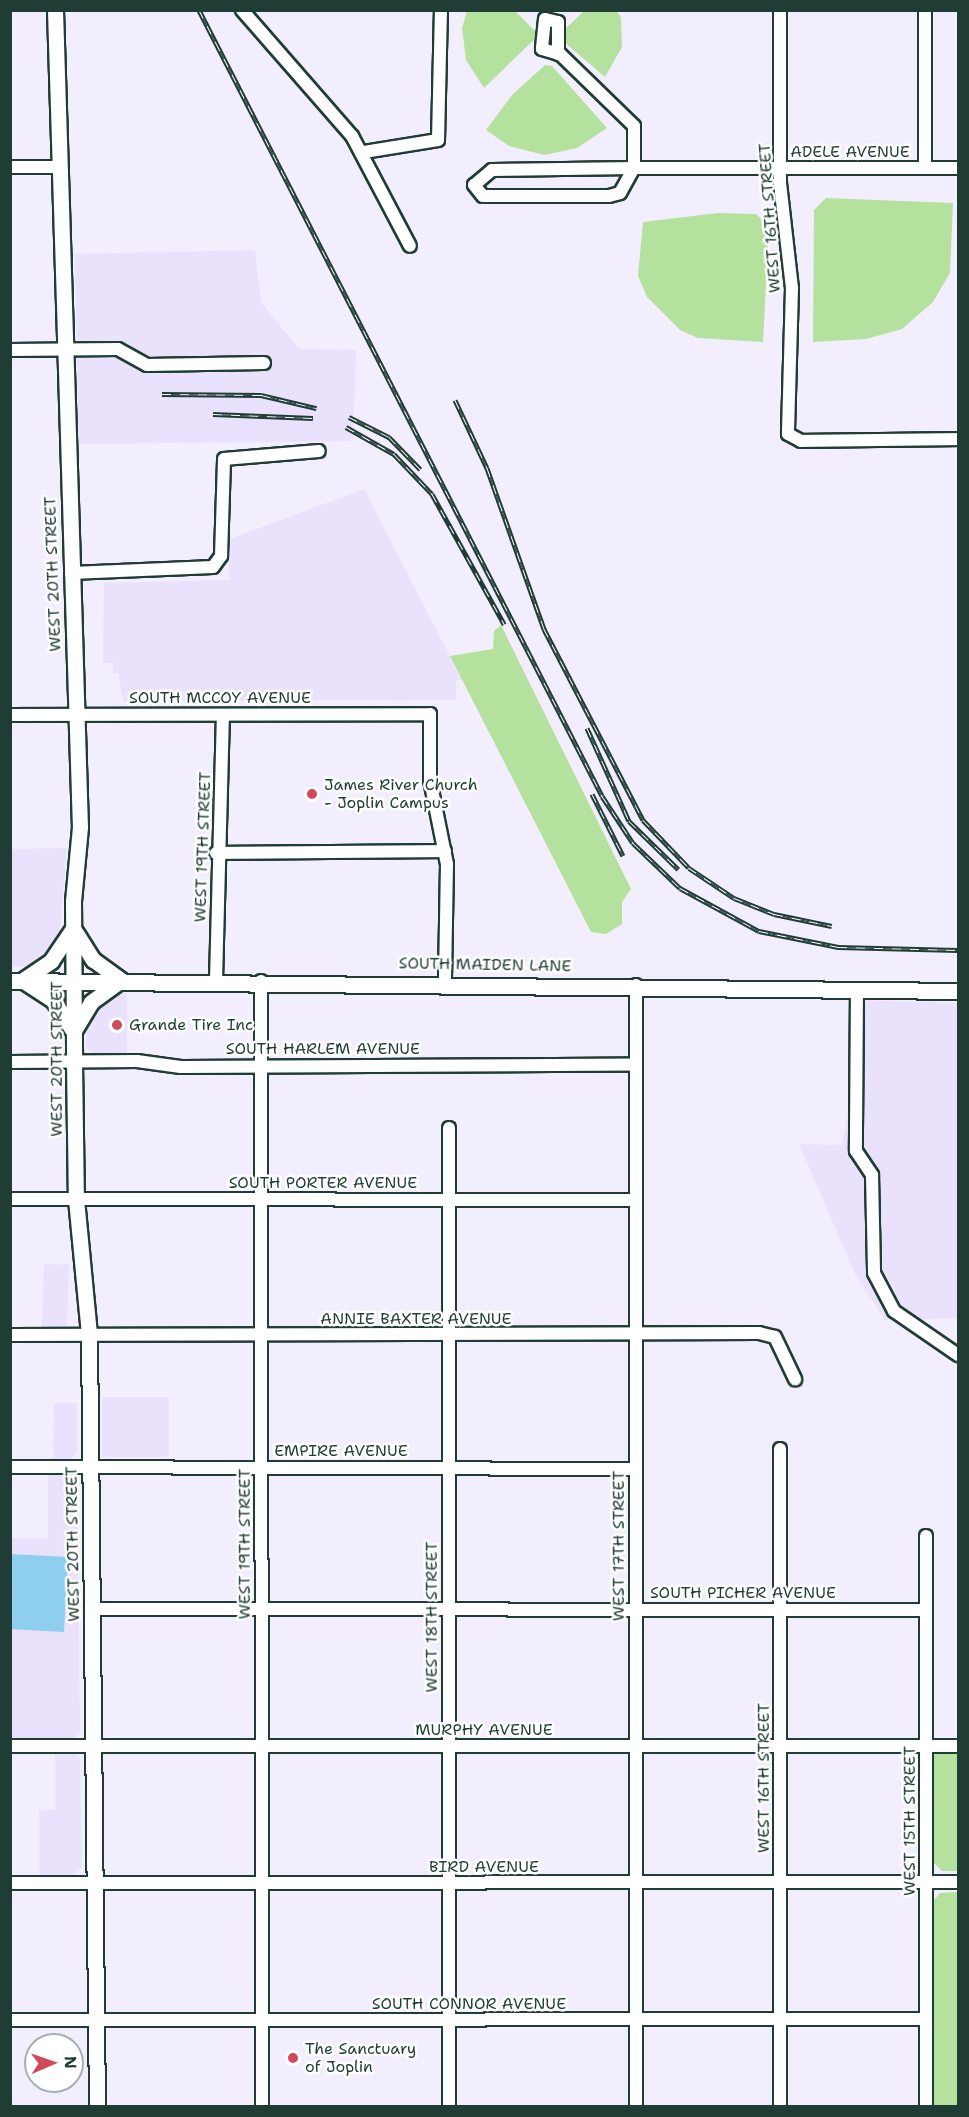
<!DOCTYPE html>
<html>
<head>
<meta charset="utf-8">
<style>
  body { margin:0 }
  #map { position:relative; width:969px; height:2117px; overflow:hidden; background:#f3eefd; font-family:"Shantell Sans",sans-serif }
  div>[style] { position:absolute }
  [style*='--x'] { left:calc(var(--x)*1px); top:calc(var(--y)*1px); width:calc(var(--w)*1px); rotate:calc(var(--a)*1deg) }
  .built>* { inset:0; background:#eae2fc; transform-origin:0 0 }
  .green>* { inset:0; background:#b5e19f }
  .water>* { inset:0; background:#8eceef; transform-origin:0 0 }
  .roads { filter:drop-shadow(2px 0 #1f3d34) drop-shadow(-2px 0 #1f3d34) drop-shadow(0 2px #1f3d34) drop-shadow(0 -2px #1f3d34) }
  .minor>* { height:12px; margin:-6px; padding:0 6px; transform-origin:6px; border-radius:6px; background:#fff }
  .major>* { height:15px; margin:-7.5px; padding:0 7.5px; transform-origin:7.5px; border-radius:7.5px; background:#fff }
  .rail>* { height:5px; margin-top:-2.5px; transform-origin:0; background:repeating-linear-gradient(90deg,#fff 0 9px,#1f3d34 0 18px); box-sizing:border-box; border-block:2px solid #1f3d34 }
  .dots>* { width:16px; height:16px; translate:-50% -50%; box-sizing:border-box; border:3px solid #fff; border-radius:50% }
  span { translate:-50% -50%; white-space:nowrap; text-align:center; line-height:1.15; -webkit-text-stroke:5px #fff; paint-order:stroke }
  .street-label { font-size:16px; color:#1f3d34 }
  .poi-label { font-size:16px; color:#1f3d34 }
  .left { translate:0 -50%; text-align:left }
  .frame { position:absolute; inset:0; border:12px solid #1f3d34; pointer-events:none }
  .north { position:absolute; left:24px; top:2033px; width:60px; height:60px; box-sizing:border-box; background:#fff; border:2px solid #a5b1ae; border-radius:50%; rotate:88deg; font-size:16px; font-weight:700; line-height:24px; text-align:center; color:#1f3d34 }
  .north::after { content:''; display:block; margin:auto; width:21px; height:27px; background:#d1495b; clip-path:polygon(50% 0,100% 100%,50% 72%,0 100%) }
</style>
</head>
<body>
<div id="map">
  <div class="built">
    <div style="clip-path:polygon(255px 250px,261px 302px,299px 349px,356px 350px,353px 441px,79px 444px,75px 254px)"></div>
    <div style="clip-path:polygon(364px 489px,462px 680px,456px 680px,456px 700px,123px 701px,118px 673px,113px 673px,113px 663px,103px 663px,104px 583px,229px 580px,230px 539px)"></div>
    <div style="clip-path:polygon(67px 848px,60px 930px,52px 951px,34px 965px,11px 967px,10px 849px)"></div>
    <div style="clip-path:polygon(127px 993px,127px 1054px,93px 1054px,86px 1048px,86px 1031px,92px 1010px,110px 995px)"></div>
    <div style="clip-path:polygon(848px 1000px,958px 1003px,958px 1318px,885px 1320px,856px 1276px,799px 1144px,842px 1145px,848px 1112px)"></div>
    <div style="left:44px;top:1264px;width:25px;height:63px;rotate:2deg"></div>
    <div style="left:102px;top:1397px;width:67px;height:60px"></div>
    <div style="clip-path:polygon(54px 1403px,77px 1403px,77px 1452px,70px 1461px,53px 1461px)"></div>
    <div style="clip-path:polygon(48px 1472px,77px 1478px,80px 1731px,73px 1739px,11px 1738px,10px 1538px,48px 1538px)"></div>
    <div style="clip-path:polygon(55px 1751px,77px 1752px,80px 1758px,82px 1867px,72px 1876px,39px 1876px,39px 1810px,55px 1810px)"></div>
  </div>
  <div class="green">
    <div style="clip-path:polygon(467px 11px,515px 11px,539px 35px,484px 88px,466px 60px,462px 28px)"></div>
    <div style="clip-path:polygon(584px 11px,617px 11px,621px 18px,622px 47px,605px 77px,563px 41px,563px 31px)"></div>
    <div style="clip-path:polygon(545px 65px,552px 66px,607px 128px,577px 148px,544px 155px,509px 146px,486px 130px,512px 95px)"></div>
    <div style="clip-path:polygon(826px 198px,953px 203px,950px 273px,933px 302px,902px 329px,866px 339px,813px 342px,814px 210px)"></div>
    <div style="clip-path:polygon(718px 213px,756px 214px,769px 226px,763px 342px,698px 338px,680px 330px,647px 297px,638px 276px,643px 222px)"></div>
    <div style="clip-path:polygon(501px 625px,631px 889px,622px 902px,622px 924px,606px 934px,591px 932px,450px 656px,493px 649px,494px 631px)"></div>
    <div style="clip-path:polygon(958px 1750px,958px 1871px,942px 1871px,933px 1862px,933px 1757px,936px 1751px)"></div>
    <div style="clip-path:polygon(958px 1892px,958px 2106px,933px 2106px,933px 1901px,940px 1893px)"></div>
  </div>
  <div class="water">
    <div style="left:10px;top:1554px;width:58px;height:75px;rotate:3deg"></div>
  </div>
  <div class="roads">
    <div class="minor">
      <div style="--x:242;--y:10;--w:167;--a:48.9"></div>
      <div style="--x:352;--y:136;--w:124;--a:62.2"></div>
      <div style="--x:780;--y:10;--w:173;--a:90"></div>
      <div style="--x:780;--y:183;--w:106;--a:83.5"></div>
      <div style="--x:792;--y:288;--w:146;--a:91.6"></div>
      <div style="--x:788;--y:434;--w:15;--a:28"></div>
      <div style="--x:801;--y:441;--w:157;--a:-0.7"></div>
      <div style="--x:558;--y:54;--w:32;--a:-90"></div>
      <div style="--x:558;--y:22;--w:13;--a:-167"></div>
      <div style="--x:545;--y:19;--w:30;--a:96"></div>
      <div style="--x:542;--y:49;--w:19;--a:16"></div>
      <div style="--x:560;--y:54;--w:103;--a:44.2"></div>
      <div style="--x:634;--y:126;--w:42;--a:90"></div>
      <div style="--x:634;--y:168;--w:142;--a:179.2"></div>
      <div style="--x:492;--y:170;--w:23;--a:140"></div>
      <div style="--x:474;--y:185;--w:14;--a:51"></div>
      <div style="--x:483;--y:196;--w:126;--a:0"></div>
      <div style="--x:609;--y:196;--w:11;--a:-15"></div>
      <div style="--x:620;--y:193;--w:29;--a:-61"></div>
      <div style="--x:634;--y:168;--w:324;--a:0"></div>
      <div style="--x:364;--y:152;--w:75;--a:-9.2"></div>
      <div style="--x:438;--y:140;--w:130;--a:-88.7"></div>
      <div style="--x:10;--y:167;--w:49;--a:0"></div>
      <div style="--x:925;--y:168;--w:158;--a:-90"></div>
      <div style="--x:10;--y:350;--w:108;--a:-0.5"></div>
      <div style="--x:118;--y:349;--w:33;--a:29"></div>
      <div style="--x:147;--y:365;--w:117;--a:-1"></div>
      <div style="--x:71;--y:573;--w:142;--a:-2.4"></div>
      <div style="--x:213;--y:567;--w:14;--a:-54"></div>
      <div style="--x:221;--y:556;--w:97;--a:-88.2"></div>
      <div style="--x:224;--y:459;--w:95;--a:-4.8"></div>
      <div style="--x:10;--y:715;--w:420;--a:-0.1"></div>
      <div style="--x:430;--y:714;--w:66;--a:90"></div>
      <div style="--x:430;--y:780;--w:86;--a:78.6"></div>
      <div style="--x:447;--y:864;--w:119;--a:91"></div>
      <div style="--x:216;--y:853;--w:229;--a:-0.5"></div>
      <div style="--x:216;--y:980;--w:265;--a:-88.5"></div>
      <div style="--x:261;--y:981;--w:1125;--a:89.95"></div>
      <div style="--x:857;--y:989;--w:162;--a:90.4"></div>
      <div style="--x:856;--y:1151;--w:29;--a:56"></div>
      <div style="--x:872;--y:1175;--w:98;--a:88.8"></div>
      <div style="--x:874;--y:1273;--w:43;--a:62.2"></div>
      <div style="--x:894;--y:1311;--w:78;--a:34.5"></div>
      <div style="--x:10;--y:1062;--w:127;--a:-0.5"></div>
      <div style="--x:137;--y:1061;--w:44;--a:7.8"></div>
      <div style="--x:181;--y:1067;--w:455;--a:-0.3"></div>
      <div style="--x:10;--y:1199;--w:625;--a:0.09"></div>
      <div style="--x:10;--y:1335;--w:749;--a:-0.15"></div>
      <div style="--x:759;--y:1333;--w:16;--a:14"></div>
      <div style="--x:775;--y:1337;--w:47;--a:64.5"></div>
      <div style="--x:10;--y:1467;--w:625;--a:0.18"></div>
      <div style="--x:92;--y:1609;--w:834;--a:0.07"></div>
      <div style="--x:10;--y:1746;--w:948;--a:0"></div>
      <div style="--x:10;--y:1883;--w:948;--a:-0.06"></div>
      <div style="--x:10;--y:2020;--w:916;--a:-0.06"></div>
      <div style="--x:449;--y:2106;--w:978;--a:-90"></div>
      <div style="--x:636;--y:2106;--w:1121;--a:-90"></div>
      <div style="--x:780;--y:2106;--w:657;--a:-90"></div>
      <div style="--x:926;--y:2106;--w:570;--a:-90"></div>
    </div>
    <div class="major">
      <div style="--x:55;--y:10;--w:817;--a:88.25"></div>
      <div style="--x:80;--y:827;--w:74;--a:95.4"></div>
      <div style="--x:73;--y:901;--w:161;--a:89.6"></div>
      <div style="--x:74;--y:1062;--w:137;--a:89.2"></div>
      <div style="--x:76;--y:1199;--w:137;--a:84.5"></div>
      <div style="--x:89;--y:1335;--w:771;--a:89.41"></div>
      <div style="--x:23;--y:980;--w:34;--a:-34"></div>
      <div style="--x:51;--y:961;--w:40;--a:-56"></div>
      <div style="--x:10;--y:981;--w:948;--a:0.6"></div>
      <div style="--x:25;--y:982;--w:33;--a:33"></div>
      <div style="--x:53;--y:1000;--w:35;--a:57"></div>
      <div style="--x:75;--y:1029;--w:31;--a:-59"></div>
      <div style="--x:91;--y:1002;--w:37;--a:-36"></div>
      <div style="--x:121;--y:980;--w:34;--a:-144"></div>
      <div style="--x:93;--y:960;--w:32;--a:-122"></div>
    </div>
  </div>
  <div class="rail">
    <div style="--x:199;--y:10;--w:883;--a:62.85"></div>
    <div style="--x:602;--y:796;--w:56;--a:56.6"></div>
    <div style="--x:633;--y:843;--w:65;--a:43.8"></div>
    <div style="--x:680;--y:888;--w:90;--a:28.6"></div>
    <div style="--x:759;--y:931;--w:81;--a:11.4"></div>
    <div style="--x:838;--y:947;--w:120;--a:1.4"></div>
    <div style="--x:162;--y:394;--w:99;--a:0.6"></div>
    <div style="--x:261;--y:395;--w:57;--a:13.3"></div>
    <div style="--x:455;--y:400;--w:75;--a:64.8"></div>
    <div style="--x:487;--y:468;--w:171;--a:70.5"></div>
    <div style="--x:544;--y:629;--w:215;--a:62.6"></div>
    <div style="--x:643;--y:820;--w:66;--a:46.2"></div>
    <div style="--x:689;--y:868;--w:54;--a:33.7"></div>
    <div style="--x:734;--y:898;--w:43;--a:21.8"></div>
    <div style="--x:774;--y:914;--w:59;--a:11.7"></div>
    <div style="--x:213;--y:414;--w:100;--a:2.3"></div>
    <div style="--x:349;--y:417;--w:45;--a:26.6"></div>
    <div style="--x:389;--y:437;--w:45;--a:45.9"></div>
    <div style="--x:346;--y:427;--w:55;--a:29.4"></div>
    <div style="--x:394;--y:454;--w:55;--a:46.5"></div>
    <div style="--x:432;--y:494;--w:149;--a:61"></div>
    <div style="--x:587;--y:728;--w:102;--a:65.7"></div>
    <div style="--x:629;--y:821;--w:69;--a:44.4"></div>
    <div style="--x:592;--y:794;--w:69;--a:63.4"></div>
  </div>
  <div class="dots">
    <div style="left:312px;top:794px;background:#d1495b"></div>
    <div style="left:117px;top:1025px;background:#d1495b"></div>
    <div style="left:293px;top:2058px;background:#d1495b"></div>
  </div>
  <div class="street-label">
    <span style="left:850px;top:152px">ADELE AVENUE</span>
    <span style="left:770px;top:218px;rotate:-94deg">WEST 16TH STREET</span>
    <span style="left:53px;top:574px;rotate:-92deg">WEST 20TH STREET</span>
    <span style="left:220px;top:698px">SOUTH MCCOY AVENUE</span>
    <span style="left:203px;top:847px;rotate:-88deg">WEST 19TH STREET</span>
    <span style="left:485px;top:965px;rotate:1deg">SOUTH MAIDEN LANE</span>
    <span style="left:323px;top:1049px">SOUTH HARLEM AVENUE</span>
    <span style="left:57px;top:1059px;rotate:-90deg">WEST 20TH STREET</span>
    <span style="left:323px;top:1183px">SOUTH PORTER AVENUE</span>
    <span style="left:416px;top:1319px">ANNIE BAXTER AVENUE</span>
    <span style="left:341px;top:1451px">EMPIRE AVENUE</span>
    <span style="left:73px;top:1544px;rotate:-91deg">WEST 20TH STREET</span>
    <span style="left:245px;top:1544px;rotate:-90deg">WEST 19TH STREET</span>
    <span style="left:619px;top:1546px;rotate:-90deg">WEST 17TH STREET</span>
    <span style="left:743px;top:1593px">SOUTH PICHER AVENUE</span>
    <span style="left:432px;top:1617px;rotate:-90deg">WEST 18TH STREET</span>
    <span style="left:484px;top:1730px">MURPHY AVENUE</span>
    <span style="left:764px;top:1778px;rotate:-90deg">WEST 16TH STREET</span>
    <span style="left:910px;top:1821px;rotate:-90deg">WEST 15TH STREET</span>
    <span style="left:484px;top:1867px">BIRD AVENUE</span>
    <span style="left:469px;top:2004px">SOUTH CONNOR AVENUE</span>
  </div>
  <div class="poi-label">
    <span class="left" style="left:324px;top:794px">James River Church<br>- Joplin Campus</span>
    <span class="left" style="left:129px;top:1025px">Grande Tire Inc</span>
    <span class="left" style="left:305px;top:2058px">The Sanctuary<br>of Joplin</span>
  </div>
  <div class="frame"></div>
  <div class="north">N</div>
</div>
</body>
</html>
